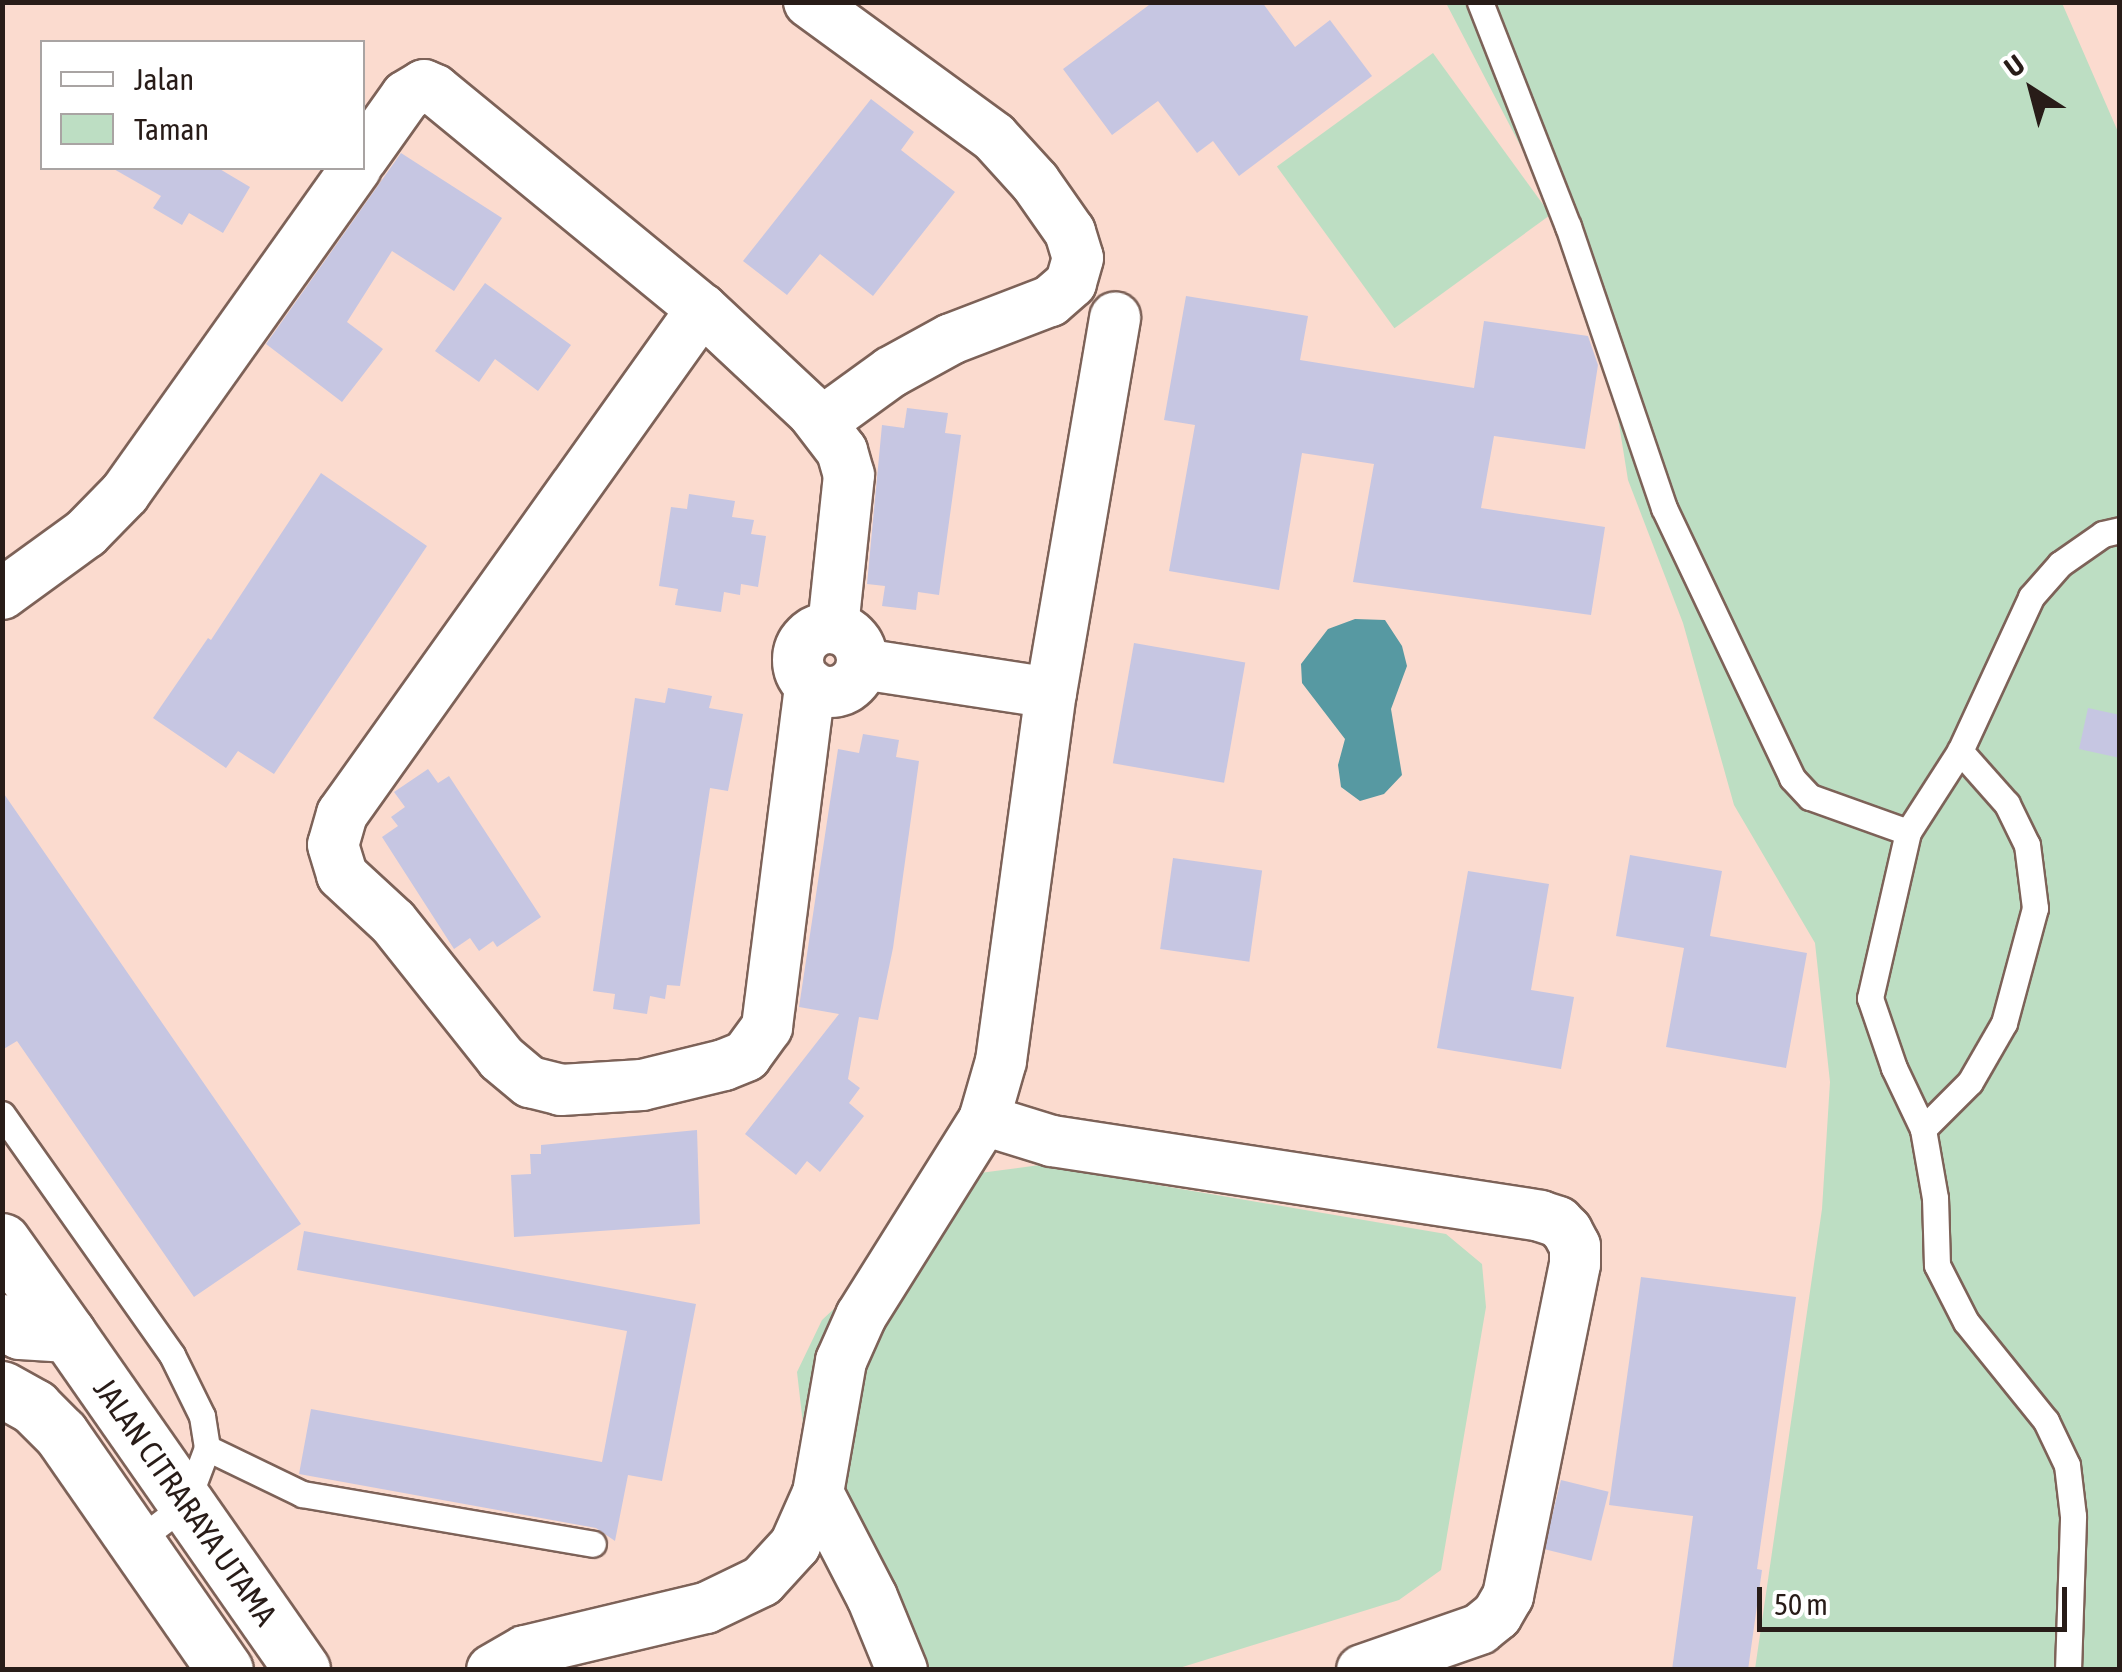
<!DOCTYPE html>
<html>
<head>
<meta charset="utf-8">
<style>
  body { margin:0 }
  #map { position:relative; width:2122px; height:1672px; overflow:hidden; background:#fbdbcf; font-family:"Asap Condensed",sans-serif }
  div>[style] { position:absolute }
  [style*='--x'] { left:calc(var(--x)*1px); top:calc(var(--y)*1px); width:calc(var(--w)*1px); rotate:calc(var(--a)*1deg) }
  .green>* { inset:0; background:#bddec3; transform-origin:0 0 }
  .water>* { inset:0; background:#5799a2 }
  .building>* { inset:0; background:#c6c6e2; transform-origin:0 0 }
  .roads { filter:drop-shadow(2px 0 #7d6258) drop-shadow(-2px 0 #7d6258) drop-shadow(0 2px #7d6258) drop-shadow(0 -2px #7d6258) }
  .service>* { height:25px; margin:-12.5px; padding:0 12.5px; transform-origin:12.5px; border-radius:12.5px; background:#fff }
  .minor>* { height:50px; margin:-25px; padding:0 25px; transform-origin:25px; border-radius:25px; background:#fff }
  .minor>.ring { margin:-25px; padding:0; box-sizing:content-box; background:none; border:50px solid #fff; border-radius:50% }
  .tertiary>* { height:55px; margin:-27.5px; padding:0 27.5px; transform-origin:27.5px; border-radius:27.5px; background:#fff }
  span { translate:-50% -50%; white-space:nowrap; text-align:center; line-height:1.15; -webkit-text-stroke:8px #fff; paint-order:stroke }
  .street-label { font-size:32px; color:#281c18 }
  .frame { position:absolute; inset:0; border:5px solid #281c18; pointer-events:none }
  .legend { position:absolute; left:40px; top:40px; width:325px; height:130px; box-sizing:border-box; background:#fff; border:2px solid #a9a4a3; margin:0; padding:12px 18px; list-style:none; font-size:30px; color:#281c18 }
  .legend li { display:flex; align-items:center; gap:20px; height:50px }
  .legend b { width:50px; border:2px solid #a9a4a3 }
  .north { position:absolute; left:1982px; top:40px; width:100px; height:100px; -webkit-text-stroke:8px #fff; paint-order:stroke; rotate:324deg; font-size:28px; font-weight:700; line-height:40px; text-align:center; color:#281c18 }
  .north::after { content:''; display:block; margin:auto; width:35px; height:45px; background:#281c18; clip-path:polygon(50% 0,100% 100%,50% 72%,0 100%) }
  .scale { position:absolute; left:1757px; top:1587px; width:310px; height:45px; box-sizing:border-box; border:5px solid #281c18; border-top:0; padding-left:12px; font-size:30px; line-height:35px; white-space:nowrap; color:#281c18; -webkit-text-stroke:8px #fff; paint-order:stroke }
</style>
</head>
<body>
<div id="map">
  <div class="green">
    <div style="clip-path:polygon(1446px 3px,2062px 3px,2119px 134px,2119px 1669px,1755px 1669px,1822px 1209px,1830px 1082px,1815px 943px,1734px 805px,1683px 623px,1628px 480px,1605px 337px,1558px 218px)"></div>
    <div style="left:1433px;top:53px;width:200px;height:193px;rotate:54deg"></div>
    <div style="clip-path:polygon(1040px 1165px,1446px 1234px,1482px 1264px,1486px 1307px,1441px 1570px,1399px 1600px,1176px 1669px,909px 1670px,810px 1485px,797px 1372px,822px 1320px,901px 1246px,957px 1176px)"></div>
  </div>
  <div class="water">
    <div style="clip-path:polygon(1355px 619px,1385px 620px,1402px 646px,1407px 666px,1391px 709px,1402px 775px,1384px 794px,1360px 801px,1341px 787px,1338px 765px,1345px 739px,1302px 683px,1301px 664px,1328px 629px)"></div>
  </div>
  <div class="building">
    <div style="clip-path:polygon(1153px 2px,1262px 2px,1295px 47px,1330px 20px,1372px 76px,1239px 176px,1213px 141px,1197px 153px,1158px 101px,1112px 135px,1063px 69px)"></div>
    <div style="clip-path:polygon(871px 99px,914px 132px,901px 150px,955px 192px,873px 296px,820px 254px,787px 295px,743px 261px)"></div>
    <div style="clip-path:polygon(401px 153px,502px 218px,454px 291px,392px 251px,347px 322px,383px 349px,342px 402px,266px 344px)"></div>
    <div style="clip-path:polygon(112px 168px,218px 168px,250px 187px,223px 233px,189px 213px,182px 225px,153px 208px,161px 196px)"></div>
    <div style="clip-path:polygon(485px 283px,571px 345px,538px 391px,495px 359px,479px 382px,435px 351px)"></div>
    <div style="clip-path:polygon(1186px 296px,1308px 316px,1300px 360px,1474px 388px,1484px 321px,1588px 336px,1598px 365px,1585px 449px,1494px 436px,1481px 508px,1605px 527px,1591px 615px,1353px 582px,1374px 464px,1302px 453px,1279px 590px,1169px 571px,1195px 425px,1164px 420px)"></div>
    <div style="clip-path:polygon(907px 408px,948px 413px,945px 433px,961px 435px,939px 595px,918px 592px,916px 610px,882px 606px,885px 586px,867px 584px,882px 425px,904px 428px)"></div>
    <div style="clip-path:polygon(321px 473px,427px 546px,274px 774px,238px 751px,226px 768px,153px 718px,208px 638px,211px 640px)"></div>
    <div style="clip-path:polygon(689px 494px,735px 501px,732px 517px,754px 520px,751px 534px,766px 536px,758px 587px,741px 584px,740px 595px,724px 592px,721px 612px,675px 605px,678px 589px,659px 586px,671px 507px,687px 509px)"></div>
    <div style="left:1134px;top:643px;width:113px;height:122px;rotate:10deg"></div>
    <div style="clip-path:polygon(668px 688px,712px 696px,709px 708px,743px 714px,728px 791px,710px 788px,680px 986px,667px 985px,665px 999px,650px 996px,647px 1014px,613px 1009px,615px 994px,593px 991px,635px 698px,665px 703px)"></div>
    <div style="clip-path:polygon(2088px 708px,2120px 715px,2120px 758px,2079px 749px)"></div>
    <div style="clip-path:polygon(863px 734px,899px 740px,896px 757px,919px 761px,893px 948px,878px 1020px,859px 1017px,848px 1079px,860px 1088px,849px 1103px,864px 1116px,820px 1172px,807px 1161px,796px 1175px,745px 1134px,839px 1014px,799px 1007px,838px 749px,859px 753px)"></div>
    <div style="clip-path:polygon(428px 769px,438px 783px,449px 776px,541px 917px,497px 947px,493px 941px,479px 951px,470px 938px,454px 949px,382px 837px,398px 826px,391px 817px,405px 807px,394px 792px)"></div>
    <div style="clip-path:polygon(2px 791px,301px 1224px,194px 1297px,17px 1041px,2px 1050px)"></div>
    <div style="clip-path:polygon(1630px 855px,1722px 871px,1710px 936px,1807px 953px,1786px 1068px,1666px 1047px,1684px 948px,1616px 936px)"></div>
    <div style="left:1173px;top:858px;width:90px;height:92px;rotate:8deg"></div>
    <div style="clip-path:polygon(1468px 871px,1549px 884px,1531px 990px,1574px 997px,1561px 1069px,1437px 1048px)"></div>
    <div style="clip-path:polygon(697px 1130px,700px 1224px,514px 1237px,511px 1175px,531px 1174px,530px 1154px,541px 1154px,541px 1145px)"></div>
    <div style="clip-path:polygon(304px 1231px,696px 1304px,662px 1481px,628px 1475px,615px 1541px,596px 1528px,299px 1474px,311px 1409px,602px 1462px,627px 1331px,297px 1270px)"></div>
    <div style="clip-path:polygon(1641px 1277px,1796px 1297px,1757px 1569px,1762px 1570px,1748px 1670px,1672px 1670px,1693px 1516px,1609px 1505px)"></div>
    <div style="left:1561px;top:1480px;width:49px;height:71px;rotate:14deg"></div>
  </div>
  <div class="roads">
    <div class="service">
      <div style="--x:1480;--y:2;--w:241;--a:68.6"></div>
      <div style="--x:1568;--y:226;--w:298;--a:71.2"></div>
      <div style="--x:1664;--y:508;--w:299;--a:64.6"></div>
      <div style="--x:1792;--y:778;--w:26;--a:47"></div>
      <div style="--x:1810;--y:797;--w:104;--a:19.7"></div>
      <div style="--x:2;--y:1114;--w:295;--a:54.8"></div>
      <div style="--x:172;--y:1355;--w:68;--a:63.8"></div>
      <div style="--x:202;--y:1416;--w:32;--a:81"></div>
      <div style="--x:207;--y:1448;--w:60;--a:110.6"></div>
      <div style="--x:186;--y:1504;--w:63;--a:142.8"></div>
      <div style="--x:1923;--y:1129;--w:66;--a:-45"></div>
      <div style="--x:1970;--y:1082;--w:68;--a:-60"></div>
      <div style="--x:2004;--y:1023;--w:119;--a:-74.9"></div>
      <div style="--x:2035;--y:908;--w:64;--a:-97.2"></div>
      <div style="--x:2027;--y:845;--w:46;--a:-116"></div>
      <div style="--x:2007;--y:804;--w:71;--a:-131.6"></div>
      <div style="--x:207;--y:1448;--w:106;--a:25.8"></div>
      <div style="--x:302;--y:1494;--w:295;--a:9.7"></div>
      <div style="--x:2068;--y:1670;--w:154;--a:-88.1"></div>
      <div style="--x:2073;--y:1516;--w:51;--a:-96.7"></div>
      <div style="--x:2067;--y:1465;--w:49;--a:-115.5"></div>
      <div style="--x:2046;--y:1421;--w:127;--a:-128.9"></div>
      <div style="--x:1966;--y:1322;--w:64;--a:-117"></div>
      <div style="--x:1937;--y:1265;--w:67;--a:-91.7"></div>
      <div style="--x:1935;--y:1198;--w:70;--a:-99.9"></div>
      <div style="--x:1923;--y:1129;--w:68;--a:-115.4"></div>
      <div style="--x:1894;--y:1068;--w:74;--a:-108.9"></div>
      <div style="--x:1870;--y:998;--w:170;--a:-77.1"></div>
      <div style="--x:1908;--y:832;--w:96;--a:-57.3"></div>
      <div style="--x:1960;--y:751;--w:170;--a:-65.2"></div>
      <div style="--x:2031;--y:597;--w:44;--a:-48.7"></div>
      <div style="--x:2060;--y:564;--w:52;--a:-34.9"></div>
      <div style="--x:2103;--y:534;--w:17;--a:-13"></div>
    </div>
    <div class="minor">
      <div style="--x:809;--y:2;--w:229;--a:36.1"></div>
      <div style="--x:994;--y:137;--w:61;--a:47.7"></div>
      <div style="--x:1035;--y:182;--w:61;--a:55"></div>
      <div style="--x:1070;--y:232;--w:27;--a:73"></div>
      <div style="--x:1078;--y:258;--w:26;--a:106"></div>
      <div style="--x:1071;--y:283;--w:28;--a:139"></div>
      <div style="--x:1050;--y:301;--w:106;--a:159"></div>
      <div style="--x:951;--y:339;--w:68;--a:151.2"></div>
      <div style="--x:891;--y:372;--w:85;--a:144.1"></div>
      <div style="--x:362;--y:158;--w:76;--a:-54.6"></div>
      <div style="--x:406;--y:96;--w:21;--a:-31"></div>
      <div style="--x:424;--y:85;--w:12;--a:24"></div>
      <div style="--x:435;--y:90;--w:345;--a:39.4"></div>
      <div style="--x:702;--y:309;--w:152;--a:43.1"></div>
      <div style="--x:813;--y:413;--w:48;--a:52.7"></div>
      <div style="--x:842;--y:451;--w:25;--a:74"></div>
      <div style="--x:849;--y:475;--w:154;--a:96"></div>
      <div style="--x:702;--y:309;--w:620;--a:125.48"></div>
      <div style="--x:342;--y:814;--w:32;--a:106"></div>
      <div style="--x:333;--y:845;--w:31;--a:73"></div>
      <div style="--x:342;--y:875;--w:69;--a:42.7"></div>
      <div style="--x:393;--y:922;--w:174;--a:51.5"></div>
      <div style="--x:501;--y:1058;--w:38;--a:40"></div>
      <div style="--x:530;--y:1082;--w:32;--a:14"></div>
      <div style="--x:561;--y:1090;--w:81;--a:-3.5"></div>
      <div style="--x:642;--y:1085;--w:84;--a:-13.7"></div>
      <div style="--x:724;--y:1065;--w:24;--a:-22"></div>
      <div style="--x:746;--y:1056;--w:36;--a:-54"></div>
      <div style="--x:767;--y:1027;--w:345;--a:-82.8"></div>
      <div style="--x:2;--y:594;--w:104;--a:-36"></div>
      <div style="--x:86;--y:533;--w:56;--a:-45.7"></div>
      <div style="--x:125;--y:493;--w:399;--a:-54.6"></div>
      <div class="ring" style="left:798px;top:628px;width:14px;height:14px"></div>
      <div style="--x:862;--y:664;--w:191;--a:8.7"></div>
      <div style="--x:984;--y:1120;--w:71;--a:17.2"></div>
      <div style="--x:1052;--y:1141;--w:494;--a:8.7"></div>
      <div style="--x:1540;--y:1216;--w:19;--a:18"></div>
      <div style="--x:1558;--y:1222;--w:13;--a:45"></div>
      <div style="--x:1567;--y:1231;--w:17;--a:62"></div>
      <div style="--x:1575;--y:1246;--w:18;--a:90"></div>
      <div style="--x:1575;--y:1264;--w:339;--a:101.4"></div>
      <div style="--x:1508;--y:1596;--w:22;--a:120"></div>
      <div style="--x:1497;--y:1615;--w:22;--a:141"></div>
      <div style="--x:1480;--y:1629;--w:125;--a:160.8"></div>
      <div style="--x:818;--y:1493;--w:117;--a:62.6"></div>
      <div style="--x:872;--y:1597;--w:79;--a:67.7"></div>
      <div style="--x:492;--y:1670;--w:38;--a:-30"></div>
      <div style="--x:525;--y:1651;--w:186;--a:-13.4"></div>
      <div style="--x:706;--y:1608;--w:62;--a:-25.7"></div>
      <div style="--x:762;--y:1581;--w:49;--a:-47.5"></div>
      <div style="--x:795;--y:1545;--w:57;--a:-66.1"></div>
      <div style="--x:818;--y:1493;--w:134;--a:-80.1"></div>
      <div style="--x:841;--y:1361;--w:49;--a:-66"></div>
      <div style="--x:861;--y:1316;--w:231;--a:-57.9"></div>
      <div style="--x:984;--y:1120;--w:61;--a:-73.9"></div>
      <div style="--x:1001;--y:1061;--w:371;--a:-82.3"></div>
      <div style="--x:1051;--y:693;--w:381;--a:-80.3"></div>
    </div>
    <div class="tertiary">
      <div style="--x:2;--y:1241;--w:114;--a:54.6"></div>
      <div style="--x:2;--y:1322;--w:20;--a:27"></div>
      <div style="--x:20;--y:1331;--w:48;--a:3.6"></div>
      <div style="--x:68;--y:1334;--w:409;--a:55.1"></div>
      <div style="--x:2;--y:1389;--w:37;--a:29"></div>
      <div style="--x:34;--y:1407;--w:38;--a:45"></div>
      <div style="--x:61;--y:1434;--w:287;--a:55.2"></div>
    </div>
  </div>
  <div class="street-label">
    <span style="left:185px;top:1502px;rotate:55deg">JALAN CITRARAYA UTAMA</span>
  </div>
  <div class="frame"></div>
  <ul class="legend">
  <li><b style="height:12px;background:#fff"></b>Jalan</li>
  <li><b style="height:28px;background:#bddec3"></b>Taman</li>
  </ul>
  <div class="north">U</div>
  <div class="scale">50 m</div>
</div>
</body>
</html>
